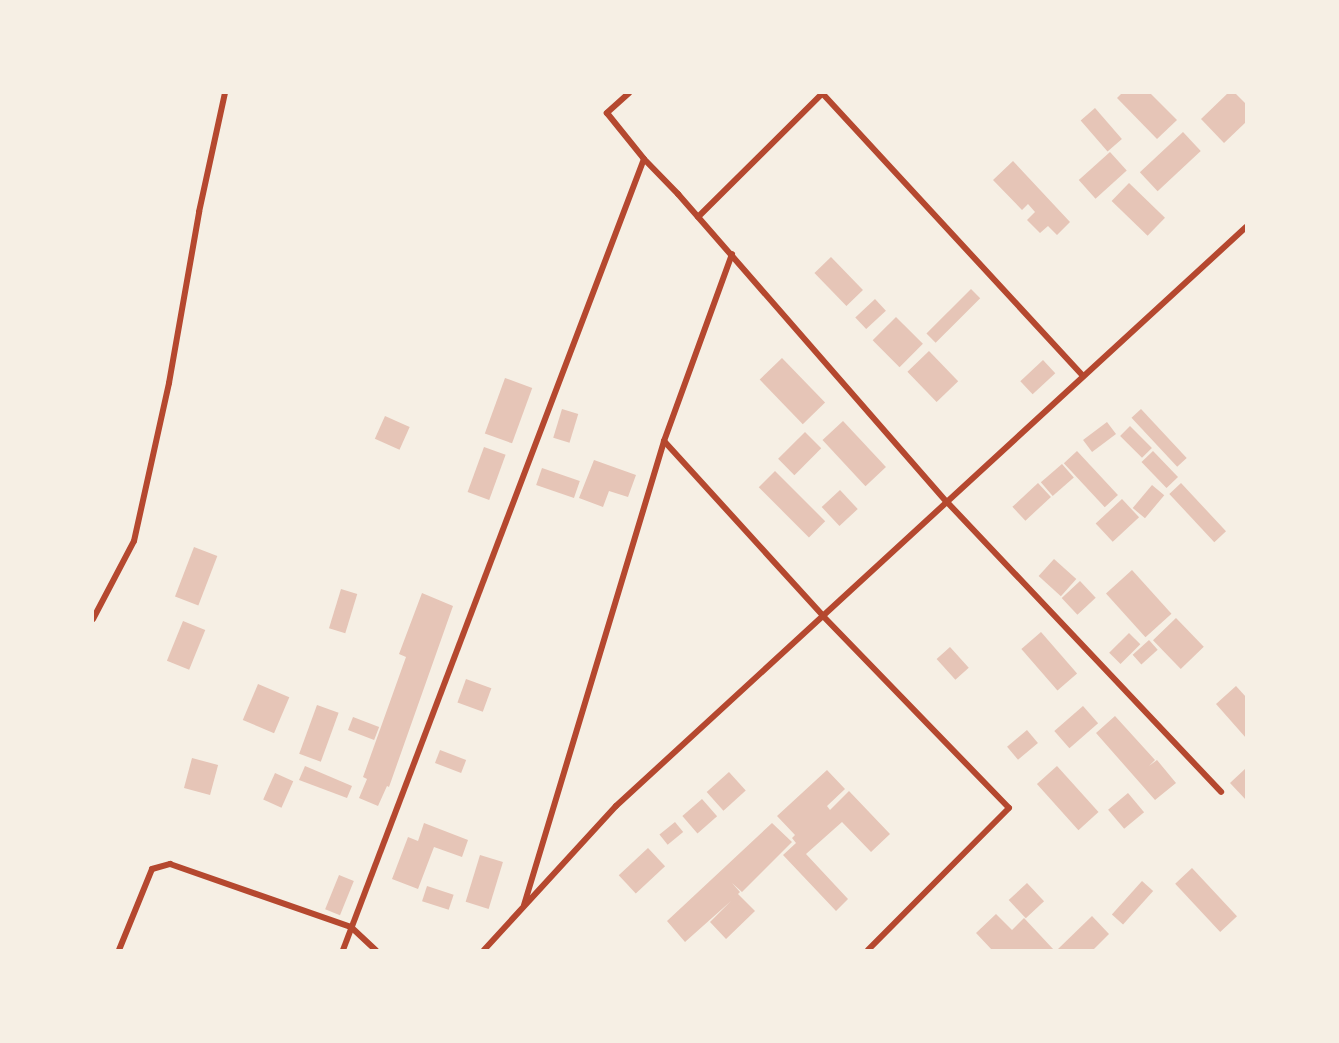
<!DOCTYPE html>
<html>
<head>
<meta charset="utf-8">
<style>
  body { margin:0 }
  #map { position:relative; width:1339px; height:1043px; overflow:hidden; background:#f6efe4; font-family:Signika,sans-serif }
  div>[style] { position:absolute }
  [style*='--x'] { left:calc(var(--x)*1px); top:calc(var(--y)*1px); width:calc(var(--w)*1px); rotate:calc(var(--a)*1deg) }
  .building>* { inset:0; background:#e6c5b7; transform-origin:0 0 }
  .minor>* { height:6px; margin:-3px; padding:0 3px; transform-origin:3px; border-radius:3px; background:#b5482f }
  span { translate:-50% -50%; white-space:nowrap; text-align:center; line-height:1.15; -webkit-text-stroke:4.5px #f6efe4; paint-order:stroke }
  .frame { position:absolute; inset:0; border:94px solid #f6efe4; pointer-events:none }
</style>
</head>
<body>
<div id="map">
  <div class="building">
    <div style="clip-path:polygon(1122px 93px,1150px 93px,1177px 120px,1157px 139px,1117px 98px)"></div>
    <div style="clip-path:polygon(1228px 93px,1235px 93px,1246px 104px,1246px 122px,1224px 143px,1201px 119px)"></div>
    <div style="left:1095px;top:108px;width:41px;height:19px;rotate:49deg"></div>
    <div style="left:1183px;top:132px;width:26px;height:59px;rotate:47deg"></div>
    <div style="left:1110px;top:152px;width:25px;height:42px;rotate:48deg"></div>
    <div style="clip-path:polygon(1013px 161px,1070px 222px,1057px 235px,1048px 226px,1040px 233px,1027px 220px,1035px 212px,1028px 204px,1022px 210px,993px 180px)"></div>
    <div style="left:1129px;top:183px;width:50px;height:25px;rotate:44deg"></div>
    <div style="left:831px;top:257px;width:46px;height:23px;rotate:46deg"></div>
    <div style="left:971px;top:289px;width:13px;height:63px;rotate:45deg"></div>
    <div style="left:875px;top:299px;width:16px;height:27px;rotate:47deg"></div>
    <div style="left:896px;top:317px;width:38px;height:33px;rotate:45deg"></div>
    <div style="left:929px;top:351px;width:42px;height:30px;rotate:46deg"></div>
    <div style="left:782px;top:358px;width:62px;height:31px;rotate:46deg"></div>
    <div style="left:1043px;top:360px;width:18px;height:31px;rotate:47deg"></div>
    <div style="left:505px;top:378px;width:29px;height:59px;rotate:20deg"></div>
    <div style="left:562px;top:409px;width:17px;height:30px;rotate:17deg"></div>
    <div style="left:1141px;top:409px;width:67px;height:13px;rotate:47deg"></div>
    <div style="left:385px;top:416px;width:27px;height:25px;rotate:24deg"></div>
    <div style="left:843px;top:421px;width:63px;height:28px;rotate:47deg"></div>
    <div style="left:1107px;top:422px;width:15px;height:30px;rotate:53deg"></div>
    <div style="left:1130px;top:426px;width:31px;height:14px;rotate:45deg"></div>
    <div style="left:805px;top:432px;width:23px;height:38px;rotate:45deg"></div>
    <div style="left:484px;top:447px;width:23px;height:48px;rotate:20deg"></div>
    <div style="left:1077px;top:451px;width:60px;height:18px;rotate:47deg"></div>
    <div style="left:1153px;top:451px;width:36px;height:16px;rotate:46deg"></div>
    <div style="clip-path:polygon(594px 460px,636px 475px,628px 497px,609px 491px,603px 507px,579px 498px)"></div>
    <div style="left:1062px;top:464px;width:18px;height:28px;rotate:49deg"></div>
    <div style="left:542px;top:468px;width:40px;height:18px;rotate:19deg"></div>
    <div style="left:775px;top:471px;width:71px;height:23px;rotate:45deg"></div>
    <div style="left:1038px;top:483px;width:19px;height:35px;rotate:47deg"></div>
    <div style="left:1181px;top:483px;width:66px;height:16px;rotate:47deg"></div>
    <div style="left:1152px;top:485px;width:16px;height:30px;rotate:40deg"></div>
    <div style="left:840px;top:490px;width:26px;height:25px;rotate:47deg"></div>
    <div style="left:1122px;top:499px;width:25px;height:36px;rotate:47deg"></div>
    <div style="left:194px;top:547px;width:25px;height:53px;rotate:21deg"></div>
    <div style="left:1054px;top:559px;width:30px;height:23px;rotate:42deg"></div>
    <div style="left:1132px;top:570px;width:59px;height:35px;rotate:48deg"></div>
    <div style="left:1080px;top:581px;width:23px;height:25px;rotate:47deg"></div>
    <div style="left:341px;top:589px;width:17px;height:41px;rotate:17deg"></div>
    <div style="clip-path:polygon(422px 593px,453px 606px,389px 787px,387px 786px,378px 806px,359px 798px,367px 779px,363px 777px,406px 657px,399px 654px)"></div>
    <div style="left:1176px;top:618px;width:40px;height:32px;rotate:46deg"></div>
    <div style="left:183px;top:621px;width:24px;height:43px;rotate:22deg"></div>
    <div style="left:1041px;top:632px;width:55px;height:26px;rotate:49deg"></div>
    <div style="left:1129px;top:633px;width:16px;height:28px;rotate:45deg"></div>
    <div style="left:1149px;top:640px;width:13px;height:22px;rotate:48deg"></div>
    <div style="left:950px;top:647px;width:28px;height:18px;rotate:48deg"></div>
    <div style="left:466px;top:679px;width:27px;height:25px;rotate:20deg"></div>
    <div style="left:258px;top:684px;width:34px;height:39px;rotate:23deg"></div>
    <div style="clip-path:polygon(1236px 686px,1246px 697px,1246px 738px,1216px 704px)"></div>
    <div style="left:317px;top:705px;width:23px;height:52px;rotate:20deg"></div>
    <div style="left:1083px;top:706px;width:23px;height:38px;rotate:49deg"></div>
    <div style="clip-path:polygon(1115px 716px,1155px 760px,1149px 766px,1157px 760px,1176px 783px,1155px 800px,1096px 733px)"></div>
    <div style="left:353px;top:717px;width:28px;height:14px;rotate:21deg"></div>
    <div style="left:1027px;top:730px;width:17px;height:26px;rotate:50deg"></div>
    <div style="left:440px;top:750px;width:28px;height:14px;rotate:21deg"></div>
    <div style="left:192px;top:758px;width:27px;height:31px;rotate:15deg"></div>
    <div style="clip-path:polygon(305px 766px,352px 786px,347px 798px,299px 780px)"></div>
    <div style="left:1057px;top:766px;width:62px;height:27px;rotate:48deg"></div>
    <div style="clip-path:polygon(1246px 768px,1246px 800px,1230px 783px)"></div>
    <div style="clip-path:polygon(827px 770px,845px 789px,827px 806px,830px 810px,849px 791px,890px 834px,871px 852px,842px 822px,806px 854px,848px 899px,836px 911px,783px 855px,796px 843px,792px 838px,795px 835px,777px 816px)"></div>
    <div style="left:729px;top:772px;width:25px;height:30px;rotate:48deg"></div>
    <div style="left:275px;top:773px;width:20px;height:29px;rotate:24deg"></div>
    <div style="left:1128px;top:793px;width:25px;height:26px;rotate:50deg"></div>
    <div style="left:702px;top:799px;width:23px;height:26px;rotate:49deg"></div>
    <div style="left:675px;top:822px;width:13px;height:20px;rotate:51deg"></div>
    <div style="clip-path:polygon(424px 823px,468px 840px,462px 857px,434px 847px,418px 889px,392px 879px,408px 837px,418px 841px)"></div>
    <div style="clip-path:polygon(772px 823px,792px 842px,742px 892px,732px 883px,740px 892px,738px 894px,755px 911px,726px 939px,710px 922px,731px 901px,685px 942px,667px 921px)"></div>
    <div style="left:648px;top:848px;width:25px;height:40px;rotate:47deg"></div>
    <div style="left:480px;top:855px;width:24px;height:49px;rotate:17deg"></div>
    <div style="left:1192px;top:868px;width:66px;height:23px;rotate:47deg"></div>
    <div style="left:339px;top:875px;width:16px;height:37px;rotate:22deg"></div>
    <div style="left:1142px;top:881px;width:15px;height:45px;rotate:42deg"></div>
    <div style="left:1027px;top:883px;width:25px;height:25px;rotate:47deg"></div>
    <div style="left:427px;top:886px;width:28px;height:16px;rotate:18deg"></div>
    <div style="clip-path:polygon(996px 914px,1012px 930px,1024px 918px,1054px 950px,992px 950px,976px 933px)"></div>
    <div style="clip-path:polygon(1092px 916px,1109px 934px,1093px 950px,1057px 950px)"></div>
  </div>
  <div class="minor">
    <div style="--x:629;--y:93;--w:30;--a:138"></div>
    <div style="--x:607;--y:113;--w:59;--a:51.2"></div>
    <div style="--x:644;--y:159;--w:49;--a:45.8"></div>
    <div style="--x:678;--y:194;--w:409;--a:48.9"></div>
    <div style="--x:947;--y:502;--w:399;--a:46.6"></div>
    <div style="--x:822;--y:93;--w:385;--a:47.3"></div>
    <div style="--x:698;--y:217;--w:176;--a:-44.8"></div>
    <div style="--x:664;--y:441;--w:236;--a:47.7"></div>
    <div style="--x:823;--y:616;--w:267;--a:45.9"></div>
    <div style="--x:1009;--y:808;--w:200;--a:134.8"></div>
    <div style="--x:93;--y:619;--w:88;--a:-62.3"></div>
    <div style="--x:134;--y:541;--w:162;--a:-77.5"></div>
    <div style="--x:169;--y:383;--w:174;--a:-80"></div>
    <div style="--x:199;--y:212;--w:122;--a:-77.7"></div>
    <div style="--x:524;--y:905;--w:485;--a:-73.2"></div>
    <div style="--x:664;--y:441;--w:199;--a:-70"></div>
    <div style="--x:119;--y:950;--w:87;--a:-67.8"></div>
    <div style="--x:152;--y:869;--w:19;--a:-16"></div>
    <div style="--x:170;--y:864;--w:192;--a:19.2"></div>
    <div style="--x:351;--y:927;--w:34;--a:43"></div>
    <div style="--x:343;--y:950;--w:846;--a:-69.17"></div>
    <div style="--x:484;--y:950;--w:195;--a:-47.5"></div>
    <div style="--x:616;--y:806;--w:856;--a:-42.58"></div>
  </div>
  <div class="frame"></div>
</div>
</body>
</html>
